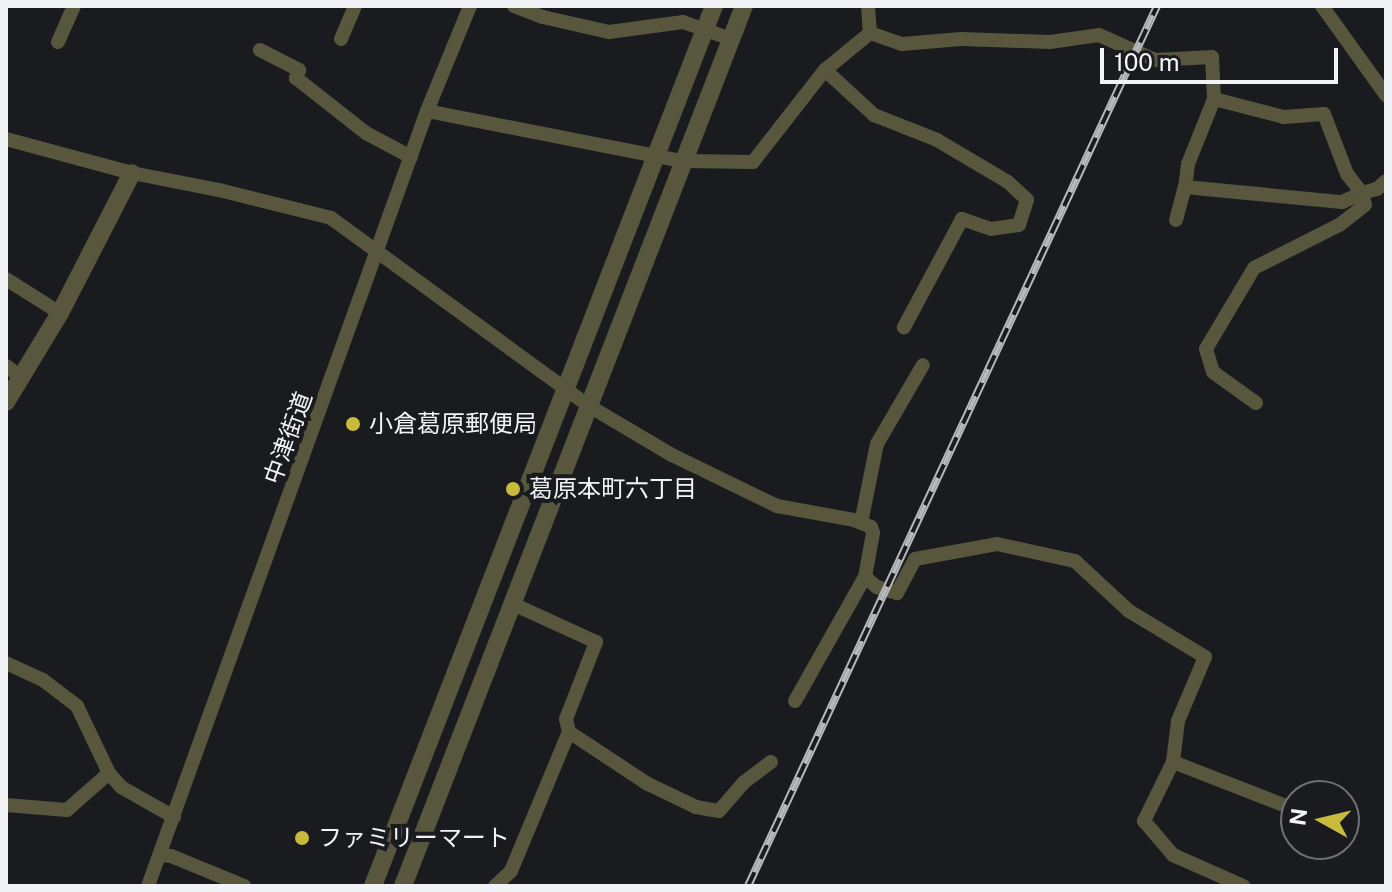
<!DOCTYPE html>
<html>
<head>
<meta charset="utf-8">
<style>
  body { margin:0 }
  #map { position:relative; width:1392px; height:892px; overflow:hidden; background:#191b1e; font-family:"Public Sans","Noto Sans JP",sans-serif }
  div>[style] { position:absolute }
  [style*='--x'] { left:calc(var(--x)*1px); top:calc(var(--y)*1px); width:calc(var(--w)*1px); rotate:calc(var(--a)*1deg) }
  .minor>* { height:14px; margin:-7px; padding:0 7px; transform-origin:7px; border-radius:7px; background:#58563d }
  .tertiary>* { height:18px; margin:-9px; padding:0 9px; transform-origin:9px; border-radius:9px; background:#58563d }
  .rail>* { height:8px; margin-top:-4px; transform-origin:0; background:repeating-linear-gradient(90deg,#191b1e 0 15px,#b6b8bb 0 30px); box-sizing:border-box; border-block:2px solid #b6b8bb }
  .dots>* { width:22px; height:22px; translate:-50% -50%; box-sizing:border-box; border:4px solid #191b1e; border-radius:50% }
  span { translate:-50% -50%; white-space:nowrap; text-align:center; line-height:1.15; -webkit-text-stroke:8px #191b1e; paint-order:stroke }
  .poi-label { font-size:24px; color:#f2f3f6 }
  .left { translate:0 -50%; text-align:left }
  .street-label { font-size:24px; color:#f2f3f6 }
  .frame { position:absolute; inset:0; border:8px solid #f2f3f6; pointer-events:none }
  .north { position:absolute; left:1280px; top:780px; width:80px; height:80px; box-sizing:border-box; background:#191b1e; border:2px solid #707174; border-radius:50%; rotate:278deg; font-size:22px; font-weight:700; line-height:32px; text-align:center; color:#f2f3f6 }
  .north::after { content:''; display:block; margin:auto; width:28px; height:36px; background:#c8bb3b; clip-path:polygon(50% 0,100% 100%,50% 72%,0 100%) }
  .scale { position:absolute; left:1100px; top:48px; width:238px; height:36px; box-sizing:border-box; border:4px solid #f2f3f6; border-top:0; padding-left:10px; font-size:24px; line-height:28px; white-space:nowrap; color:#f2f3f6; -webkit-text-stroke:6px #191b1e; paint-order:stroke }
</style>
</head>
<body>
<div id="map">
  <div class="minor">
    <div style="--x:514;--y:6;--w:31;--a:21"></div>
    <div style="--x:543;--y:17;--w:68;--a:12.8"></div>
    <div style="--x:609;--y:32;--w:75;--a:-7.7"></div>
    <div style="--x:683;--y:22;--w:51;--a:19.5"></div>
    <div style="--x:868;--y:6;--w:27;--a:86"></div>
    <div style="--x:1322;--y:6;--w:110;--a:54.3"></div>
    <div style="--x:341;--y:39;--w:36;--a:-67"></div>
    <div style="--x:58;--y:42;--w:39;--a:-66"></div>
    <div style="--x:260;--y:50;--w:44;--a:27.1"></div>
    <div style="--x:299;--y:70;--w:9;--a:111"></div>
    <div style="--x:296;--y:78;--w:89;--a:38.2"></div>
    <div style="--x:366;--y:133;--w:51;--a:28.1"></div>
    <div style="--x:825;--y:70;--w:67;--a:42.6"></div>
    <div style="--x:874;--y:115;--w:68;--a:21.6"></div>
    <div style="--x:937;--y:140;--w:82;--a:30.6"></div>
    <div style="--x:1008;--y:182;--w:26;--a:43"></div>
    <div style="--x:1027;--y:200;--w:26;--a:108"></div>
    <div style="--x:1019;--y:225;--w:28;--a:172"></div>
    <div style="--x:991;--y:229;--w:31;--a:-161"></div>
    <div style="--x:962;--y:219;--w:123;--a:118.2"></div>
    <div style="--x:1214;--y:99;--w:70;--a:111.8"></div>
    <div style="--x:1188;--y:164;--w:23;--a:97"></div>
    <div style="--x:1185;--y:187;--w:158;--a:5.5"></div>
    <div style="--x:1342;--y:202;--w:22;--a:-24"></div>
    <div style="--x:1362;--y:193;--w:12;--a:76"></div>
    <div style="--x:1365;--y:205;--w:33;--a:142"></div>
    <div style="--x:1339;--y:225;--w:95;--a:153.2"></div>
    <div style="--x:1254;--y:268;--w:94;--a:120.7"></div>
    <div style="--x:1206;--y:349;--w:24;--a:73"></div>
    <div style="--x:1213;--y:372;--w:53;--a:35.8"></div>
    <div style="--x:427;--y:111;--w:260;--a:11.1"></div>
    <div style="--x:682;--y:161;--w:71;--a:0.8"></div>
    <div style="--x:753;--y:162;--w:117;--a:-52"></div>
    <div style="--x:825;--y:70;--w:58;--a:-39.4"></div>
    <div style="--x:870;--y:33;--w:34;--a:19"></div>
    <div style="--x:902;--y:44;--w:59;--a:-4.8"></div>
    <div style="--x:961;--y:39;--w:89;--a:1.9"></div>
    <div style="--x:1050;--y:42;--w:49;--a:-8.1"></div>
    <div style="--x:1099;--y:35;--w:61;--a:24.1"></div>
    <div style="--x:1155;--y:60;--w:57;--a:-3"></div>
    <div style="--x:1212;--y:57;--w:42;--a:87.3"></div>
    <div style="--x:1214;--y:99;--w:72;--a:14.4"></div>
    <div style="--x:1284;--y:117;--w:40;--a:-4.3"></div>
    <div style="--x:1324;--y:114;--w:64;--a:69"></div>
    <div style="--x:1347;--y:174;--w:24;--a:52"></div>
    <div style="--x:1362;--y:193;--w:16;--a:-15"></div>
    <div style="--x:1377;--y:189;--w:12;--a:-42"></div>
    <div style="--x:6;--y:139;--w:131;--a:15.1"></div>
    <div style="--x:132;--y:173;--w:89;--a:11.1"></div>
    <div style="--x:219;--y:190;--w:115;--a:14"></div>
    <div style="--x:331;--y:218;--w:319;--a:36.1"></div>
    <div style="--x:589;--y:406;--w:96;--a:30.6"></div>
    <div style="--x:672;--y:455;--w:117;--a:25.9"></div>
    <div style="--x:777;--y:506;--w:78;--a:10.3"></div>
    <div style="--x:854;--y:520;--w:18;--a:22"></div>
    <div style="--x:871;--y:527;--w:6;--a:72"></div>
    <div style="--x:873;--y:533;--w:45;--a:100.3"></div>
    <div style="--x:865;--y:577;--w:16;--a:40"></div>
    <div style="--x:877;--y:587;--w:21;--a:17"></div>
    <div style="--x:897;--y:593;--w:38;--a:-62"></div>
    <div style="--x:915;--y:559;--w:83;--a:-10.4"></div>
    <div style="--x:997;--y:544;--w:80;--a:12.3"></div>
    <div style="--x:1075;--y:561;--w:74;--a:42.8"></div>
    <div style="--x:1129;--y:611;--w:89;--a:31.2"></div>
    <div style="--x:1205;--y:657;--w:69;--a:112.9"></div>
    <div style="--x:1178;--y:721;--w:41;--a:97"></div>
    <div style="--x:1173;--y:762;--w:66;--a:116.2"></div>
    <div style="--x:1144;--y:821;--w:45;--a:49.5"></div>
    <div style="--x:1173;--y:855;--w:77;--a:23.9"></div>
    <div style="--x:1176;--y:220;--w:34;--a:-75"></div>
    <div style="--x:6;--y:279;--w:64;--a:32.2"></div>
    <div style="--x:6;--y:366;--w:19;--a:36"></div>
    <div style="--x:861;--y:523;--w:81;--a:-78.6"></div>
    <div style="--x:877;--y:444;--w:91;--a:-59.8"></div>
    <div style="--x:6;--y:663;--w:41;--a:24.7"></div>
    <div style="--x:43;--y:680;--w:43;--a:37.4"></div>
    <div style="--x:77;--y:706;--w:74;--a:64.5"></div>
    <div style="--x:109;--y:773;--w:18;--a:49"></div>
    <div style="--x:121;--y:787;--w:61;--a:29.5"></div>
    <div style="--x:795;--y:701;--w:142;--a:-60.6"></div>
    <div style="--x:569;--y:732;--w:95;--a:33.4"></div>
    <div style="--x:648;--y:784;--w:53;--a:25.6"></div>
    <div style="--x:696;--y:807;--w:23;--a:10"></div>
    <div style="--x:719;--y:811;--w:37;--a:-49"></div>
    <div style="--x:743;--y:783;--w:35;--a:-37"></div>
    <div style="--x:1173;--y:762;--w:121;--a:21.3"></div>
    <div style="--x:6;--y:805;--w:61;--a:4.7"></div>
    <div style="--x:67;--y:810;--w:56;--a:-41.4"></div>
    <div style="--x:160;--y:855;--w:11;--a:5"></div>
    <div style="--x:171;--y:856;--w:79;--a:22.3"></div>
    <div style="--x:148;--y:886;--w:824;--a:-70.2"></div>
    <div style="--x:427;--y:111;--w:113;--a:-67.7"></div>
    <div style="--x:495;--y:886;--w:22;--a:-43"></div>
    <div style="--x:511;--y:871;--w:151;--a:-67.4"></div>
    <div style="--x:569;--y:732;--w:13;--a:-103"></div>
    <div style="--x:566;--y:719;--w:83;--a:-68.7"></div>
    <div style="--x:596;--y:642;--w:91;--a:-155.4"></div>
  </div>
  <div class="tertiary">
    <div style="--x:6;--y:402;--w:104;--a:-58.8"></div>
    <div style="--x:60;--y:313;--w:157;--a:-62.8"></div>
    <div style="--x:373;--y:886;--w:944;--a:-68.82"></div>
    <div style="--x:403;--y:886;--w:944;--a:-68.82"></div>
  </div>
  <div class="rail">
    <div style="--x:748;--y:886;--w:970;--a:-65.07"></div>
  </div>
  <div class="dots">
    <div style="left:353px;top:424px;background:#c8bb3b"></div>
    <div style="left:513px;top:489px;background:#c8bb3b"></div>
    <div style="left:302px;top:838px;background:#c8bb3b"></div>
  </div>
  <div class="poi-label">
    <span class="left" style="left:369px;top:424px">小倉葛原郵便局</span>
    <span class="left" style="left:529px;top:489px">葛原本町六丁目</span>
    <span class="left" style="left:318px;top:838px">ファミリーマート</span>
  </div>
  <div class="street-label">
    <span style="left:288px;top:438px;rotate:-70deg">中津街道</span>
  </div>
  <div class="frame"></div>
  <div class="north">N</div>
  <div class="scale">100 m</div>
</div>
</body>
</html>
